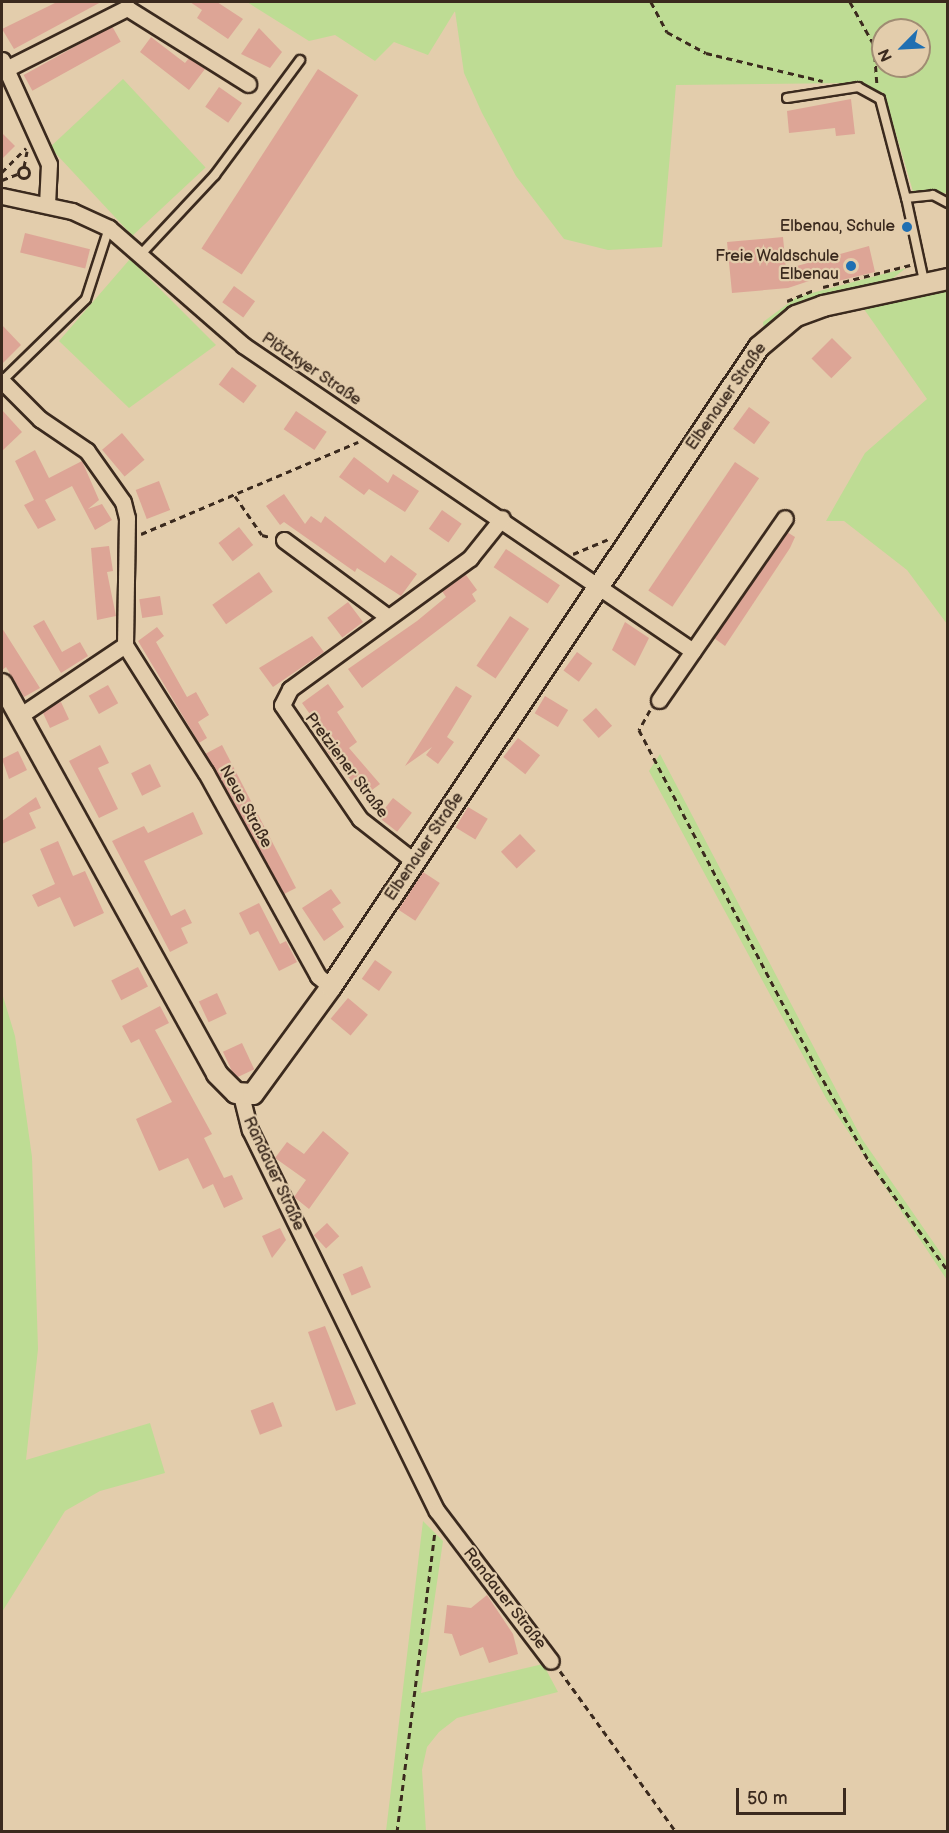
<!DOCTYPE html>
<html>
<head>
<meta charset="utf-8">
<style>
  body { margin:0 }
  #map { position:relative; width:949px; height:1833px; overflow:hidden; background:#e3cdac; font-family:"Balsamiq Sans",sans-serif }
  div>[style] { position:absolute }
  [style*='--x'] { left:calc(var(--x)*1px); top:calc(var(--y)*1px); width:calc(var(--w)*1px); rotate:calc(var(--a)*1deg) }
  .green>* { inset:0; background:#bedc94; transform-origin:0 0 }
  .building>* { inset:0; background:#dda596; transform-origin:0 0 }
  .path>* { height:3px; margin-top:-1.5px; transform-origin:0; background:repeating-linear-gradient(90deg,#3b2a1e 0 6px,transparent 0 10.5px) }
  .path>.ring { margin:-1.5px; padding:0; box-sizing:content-box; background:none; border:3px solid #3b2a1e; border-radius:50% }
  .roads { filter:drop-shadow(2px 0 #3b2a1e) drop-shadow(-2px 0 #3b2a1e) drop-shadow(0 2px #3b2a1e) drop-shadow(0 -2px #3b2a1e) }
  .service>* { height:8px; margin:-4px; padding:0 4px; transform-origin:4px; border-radius:4px; background:#e3cdac }
  .minor>* { height:15px; margin:-7.5px; padding:0 7.5px; transform-origin:7.5px; border-radius:7.5px; background:#e3cdac }
  .tertiary>* { height:20px; margin:-10px; padding:0 10px; transform-origin:10px; border-radius:10px; background:#e3cdac }
  .dots>* { width:16px; height:16px; translate:-50% -50%; box-sizing:border-box; border:3px solid #e3cdac; border-radius:50% }
  span { translate:-50% -50%; white-space:nowrap; text-align:center; line-height:1.15; -webkit-text-stroke:4.5px #e3cdac; paint-order:stroke }
  .poi-label { font-size:16px; color:#3b2a1e }
  .right { translate:-100% -50%; text-align:right }
  .street-label { font-size:16px; color:#3b2a1e }
  .frame { position:absolute; inset:0; border:3px solid #3b2a1e; pointer-events:none }
  .north { position:absolute; left:871px; top:18px; width:60px; height:60px; box-sizing:border-box; background:#e3cdac; border:2px solid #a08c73; border-radius:50%; rotate:246deg; font-size:16px; font-weight:700; line-height:24px; text-align:center; color:#3b2a1e }
  .north::after { content:''; display:block; margin:auto; width:21px; height:27px; background:#1f6fb2; clip-path:polygon(50% 0,100% 100%,50% 72%,0 100%) }
  .scale { position:absolute; left:736px; top:1788px; width:110px; height:27px; box-sizing:border-box; border:3px solid #3b2a1e; border-top:0; padding-left:8px; font-size:18px; line-height:21px; white-space:nowrap; color:#3b2a1e; -webkit-text-stroke:4px #e3cdac; paint-order:stroke }
</style>
</head>
<body>
<div id="map">
  <div class="green">
    <div style="clip-path:polygon(evenodd,247px 2px,947px 2px,947px 193px,914px 195px,884px 93px,853px 83px,676px 85px,662px 247px,608px 250px,564px 239px,516px 176px,482px 113px,464px 73px,455px 11px,428px 55px,394px 42px,375px 61px,335px 35px,309px 41px,247px 2px,883px 30px,919px 30px,919px 66px,883px 66px,883px 30px)"></div>
    <div style="left:123px;top:79px;width:121px;height:100px;rotate:47deg"></div>
    <div style="clip-path:polygon(130px 259px,216px 345px,129px 408px,59px 341px)"></div>
    <div style="clip-path:polygon(906px 268px,892px 279px,808px 305px,764px 329px,763px 322px,797px 297px)"></div>
    <div style="clip-path:polygon(947px 287px,947px 624px,907px 570px,844px 521px,826px 521px,865px 453px,927px 399px,859px 302px)"></div>
    <div style="clip-path:polygon(660px 754px,862px 1139px,947px 1262px,947px 1280px,827px 1100px,649px 771px)"></div>
    <div style="clip-path:polygon(2px 993px,15px 1036px,32px 1157px,38px 1349px,26px 1460px,150px 1423px,165px 1473px,100px 1491px,65px 1511px,2px 1612px)"></div>
    <div style="clip-path:polygon(423px 1521px,443px 1541px,421px 1693px,543px 1664px,558px 1692px,457px 1718px,439px 1732px,427px 1747px,422px 1770px,426px 1831px,386px 1831px)"></div>
  </div>
  <div class="building">
    <div style="clip-path:polygon(57px 2px,101px 2px,14px 49px,2px 29px)"></div>
    <div style="clip-path:polygon(190px 2px,217px 2px,243px 19px,228px 39px,197px 18px,202px 10px)"></div>
    <div style="left:112px;top:26px;width:18px;height:101px;rotate:61deg"></div>
    <div style="clip-path:polygon(259px 28px,282px 52px,270px 68px,241px 54px)"></div>
    <div style="clip-path:polygon(151px 37px,185px 63px,189px 58px,205px 69px,189px 90px,140px 52px)"></div>
    <div style="left:318px;top:69px;width:48px;height:214px;rotate:33deg"></div>
    <div style="left:219px;top:87px;width:28px;height:24px;rotate:35deg"></div>
    <div style="clip-path:polygon(851px 99px,855px 134px,836px 136px,835px 128px,789px 133px,787px 111px)"></div>
    <div style="clip-path:polygon(2px 133px,15px 146px,2px 159px)"></div>
    <div style="left:25px;top:233px;width:67px;height:20px;rotate:14deg"></div>
    <div style="clip-path:polygon(783px 237px,786px 269px,869px 246px,875px 272px,838px 281px,836px 272px,788px 288px,732px 293px,727px 242px)"></div>
    <div style="left:234px;top:286px;width:26px;height:20px;rotate:36deg"></div>
    <div style="clip-path:polygon(2px 325px,21px 345px,2px 364px)"></div>
    <div style="left:832px;top:338px;width:28px;height:29px;rotate:45deg"></div>
    <div style="left:232px;top:367px;width:31px;height:22px;rotate:37deg"></div>
    <div style="left:749px;top:407px;width:26px;height:27px;rotate:36deg"></div>
    <div style="clip-path:polygon(2px 410px,22px 432px,2px 451px)"></div>
    <div style="left:296px;top:411px;width:37px;height:22px;rotate:34deg"></div>
    <div style="left:122px;top:433px;width:35px;height:26px;rotate:50deg"></div>
    <div style="clip-path:polygon(35px 450px,49px 478px,82px 461px,99px 500px,88px 509px,102px 504px,112px 520px,95px 530px,72px 486px,45px 500px,56px 520px,38px 529px,24px 505px,34px 500px,15px 461px)"></div>
    <div style="clip-path:polygon(354px 457px,388px 483px,393px 474px,419px 491px,405px 512px,369px 489px,364px 495px,339px 477px)"></div>
    <div style="left:735px;top:462px;width:29px;height:155px;rotate:34deg"></div>
    <div style="left:159px;top:481px;width:31px;height:25px;rotate:69deg"></div>
    <div style="clip-path:polygon(284px 494px,305px 524px,311px 516px,321px 523px,325px 516px,385px 563px,391px 555px,417px 574px,401px 596px,357px 568px,355px 572px,284px 522px,280px 525px,266px 506px)"></div>
    <div style="left:442px;top:510px;width:24px;height:23px;rotate:35deg"></div>
    <div style="left:239px;top:527px;width:23px;height:26px;rotate:52deg"></div>
    <div style="clip-path:polygon(787px 532px,795px 537px,790px 548px,725px 646px,714px 638px)"></div>
    <div style="clip-path:polygon(109px 546px,113px 571px,107px 572px,116px 616px,97px 620px,91px 548px)"></div>
    <div style="left:506px;top:549px;width:65px;height:22px;rotate:34deg"></div>
    <div style="left:259px;top:572px;width:24px;height:57px;rotate:55deg"></div>
    <div style="clip-path:polygon(466px 575px,477px 590px,472px 594px,476px 601px,362px 688px,348px 669px,417px 621px,446px 597px,442px 591px)"></div>
    <div style="left:160px;top:596px;width:19px;height:21px;rotate:81deg"></div>
    <div style="left:348px;top:602px;width:25px;height:26px;rotate:53deg"></div>
    <div style="left:510px;top:616px;width:23px;height:60px;rotate:34deg"></div>
    <div style="clip-path:polygon(44px 620px,62px 652px,80px 642px,88px 656px,61px 673px,33px 626px)"></div>
    <div style="clip-path:polygon(625px 622px,649px 638px,635px 666px,612px 650px)"></div>
    <div style="clip-path:polygon(157px 627px,164px 636px,156px 642px,187px 697px,196px 692px,209px 715px,198px 722px,207px 738px,199px 743px,138px 641px)"></div>
    <div style="clip-path:polygon(2px 628px,40px 688px,24px 697px,6px 667px,2px 670px)"></div>
    <div style="clip-path:polygon(312px 636px,324px 652px,273px 687px,259px 668px)"></div>
    <div style="left:577px;top:652px;width:19px;height:23px;rotate:36deg"></div>
    <div style="clip-path:polygon(328px 684px,344px 707px,337px 712px,357px 742px,349px 748px,380px 784px,364px 796px,320px 743px,327px 738px,302px 703px)"></div>
    <div style="left:108px;top:685px;width:21px;height:22px;rotate:61deg"></div>
    <div style="clip-path:polygon(456px 686px,472px 696px,447px 737px,454px 742px,438px 764px,426px 755px,432px 747px,405px 766px)"></div>
    <div style="left:545px;top:696px;width:27px;height:20px;rotate:31deg"></div>
    <div style="left:61px;top:702px;width:19px;height:21px;rotate:65deg"></div>
    <div style="left:596px;top:708px;width:24px;height:18px;rotate:48deg"></div>
    <div style="left:518px;top:738px;width:28px;height:24px;rotate:38deg"></div>
    <div style="clip-path:polygon(100px 745px,109px 763px,98px 768px,118px 809px,99px 818px,69px 761px)"></div>
    <div style="clip-path:polygon(222px 745px,296px 888px,284px 894px,205px 754px)"></div>
    <div style="clip-path:polygon(18px 751px,27px 770px,9px 779px,2px 759px)"></div>
    <div style="left:150px;top:764px;width:25px;height:21px;rotate:64deg"></div>
    <div style="clip-path:polygon(36px 797px,41px 808px,29px 813px,36px 828px,2px 844px,2px 821px)"></div>
    <div style="left:393px;top:798px;width:24px;height:24px;rotate:38deg"></div>
    <div style="left:468px;top:807px;width:23px;height:24px;rotate:31deg"></div>
    <div style="clip-path:polygon(193px 812px,203px 834px,144px 861px,171px 916px,185px 909px,192px 923px,181px 928px,188px 943px,170px 952px,112px 841px,144px 826px,148px 833px)"></div>
    <div style="left:520px;top:834px;width:23px;height:26px;rotate:47deg"></div>
    <div style="clip-path:polygon(58px 841px,73px 876px,85px 871px,104px 913px,74px 927px,60px 897px,38px 907px,32px 895px,55px 884px,40px 849px)"></div>
    <div style="left:423px;top:872px;width:20px;height:45px;rotate:33deg"></div>
    <div style="clip-path:polygon(331px 889px,341px 903px,332px 909px,344px 927px,324px 941px,302px 908px)"></div>
    <div style="clip-path:polygon(259px 903px,280px 944px,286px 941px,297px 962px,279px 971px,258px 931px,250px 935px,239px 913px)"></div>
    <div style="left:375px;top:960px;width:21px;height:23px;rotate:35deg"></div>
    <div style="left:138px;top:967px;width:22px;height:30px;rotate:63deg"></div>
    <div style="left:217px;top:993px;width:23px;height:20px;rotate:65deg"></div>
    <div style="left:348px;top:998px;width:26px;height:27px;rotate:40deg"></div>
    <div style="clip-path:polygon(160px 1006px,169px 1023px,155px 1030px,212px 1134px,204px 1138px,224px 1178px,232px 1175px,243px 1199px,224px 1208px,213px 1184px,203px 1189px,188px 1158px,159px 1171px,136px 1119px,172px 1102px,139px 1039px,131px 1043px,122px 1026px)"></div>
    <div style="left:242px;top:1043px;width:29px;height:21px;rotate:65deg"></div>
    <div style="clip-path:polygon(323px 1131px,349px 1153px,309px 1209px,294px 1197px,306px 1180px,275px 1158px,287px 1142px,304px 1154px)"></div>
    <div style="left:327px;top:1223px;width:18px;height:18px;rotate:47deg"></div>
    <div style="clip-path:polygon(280px 1228px,286px 1240px,272px 1258px,262px 1236px)"></div>
    <div style="left:362px;top:1266px;width:23px;height:21px;rotate:67deg"></div>
    <div style="clip-path:polygon(325px 1326px,356px 1404px,336px 1411px,308px 1332px)"></div>
    <div style="left:273px;top:1402px;width:26px;height:24px;rotate:69deg"></div>
    <div style="clip-path:polygon(487px 1595px,513px 1634px,518px 1654px,489px 1663px,483px 1647px,460px 1656px,452px 1634px,444px 1633px,447px 1605px,471px 1608px)"></div>
  </div>
  <div class="path">
    <div style="--x:651;--y:2;--w:34;--a:62"></div>
    <div style="--x:667;--y:32;--w:44;--a:28.3"></div>
    <div style="--x:706;--y:53;--w:120;--a:13.5"></div>
    <div style="--x:850;--y:2;--w:49;--a:60.8"></div>
    <div style="--x:874;--y:45;--w:41;--a:85.8"></div>
    <div style="--x:24;--y:167;--w:16;--a:-79"></div>
    <div class="ring" style="left:18.5px;top:167.5px;width:8px;height:8px"></div>
    <div style="--x:2;--y:172;--w:34;--a:-45"></div>
    <div style="--x:2;--y:180;--w:17;--a:-21"></div>
    <div style="--x:823;--y:287;--w:90;--a:-14.2"></div>
    <div style="--x:787;--y:301;--w:29;--a:-22"></div>
    <div style="--x:235;--y:496;--w:47;--a:55.3"></div>
    <div style="--x:262;--y:535;--w:8;--a:14"></div>
    <div style="--x:141;--y:534;--w:236;--a:-23"></div>
    <div style="--x:573;--y:554;--w:41;--a:-22.8"></div>
    <div style="--x:650;--y:710;--w:23;--a:119"></div>
    <div style="--x:639;--y:730;--w:385;--a:62.3"></div>
    <div style="--x:818;--y:1071;--w:103;--a:60.5"></div>
    <div style="--x:869;--y:1161;--w:135;--a:54.3"></div>
    <div style="--x:560;--y:1671;--w:198;--a:54.2"></div>
    <div style="--x:397;--y:1832;--w:304;--a:-82.8"></div>
  </div>
  <div class="roads">
    <div class="service">
      <div style="--x:787;--y:98;--w:72;--a:-8.8"></div>
      <div style="--x:858;--y:87;--w:25;--a:29"></div>
      <div style="--x:880;--y:99;--w:102;--a:75.3"></div>
      <div style="--x:141;--y:254;--w:108;--a:-46.9"></div>
      <div style="--x:215;--y:175;--w:143;--a:-53.5"></div>
      <div style="--x:924;--y:281;--w:85;--a:-102.2"></div>
      <div style="--x:906;--y:198;--w:27;--a:-6"></div>
      <div style="--x:933;--y:195;--w:17;--a:28"></div>
      <div style="--x:2;--y:381;--w:117;--a:-44.3"></div>
      <div style="--x:86;--y:299;--w:75;--a:-72.1"></div>
    </div>
    <div class="minor">
      <div style="--x:2;--y:60;--w:114;--a:65.7"></div>
      <div style="--x:49;--y:164;--w:41;--a:92.8"></div>
      <div style="--x:6;--y:69;--w:136;--a:-26.8"></div>
      <div style="--x:127;--y:8;--w:143;--a:32.1"></div>
      <div style="--x:2;--y:196;--w:72;--a:12.1"></div>
      <div style="--x:72;--y:211;--w:41;--a:24.7"></div>
      <div style="--x:109;--y:228;--w:178;--a:41.1"></div>
      <div style="--x:243;--y:345;--w:544;--a:34.22"></div>
      <div style="--x:2;--y:381;--w:54;--a:45"></div>
      <div style="--x:40;--y:419;--w:57;--a:34.2"></div>
      <div style="--x:87;--y:451;--w:62;--a:54.8"></div>
      <div style="--x:123;--y:502;--w:16;--a:76"></div>
      <div style="--x:127;--y:518;--w:127;--a:90.9"></div>
      <div style="--x:125;--y:645;--w:125;--a:146.1"></div>
      <div style="--x:284;--y:540;--w:129;--a:36.5"></div>
      <div style="--x:125;--y:645;--w:151;--a:57.7"></div>
      <div style="--x:206;--y:773;--w:232;--a:61.1"></div>
      <div style="--x:318;--y:976;--w:17;--a:40"></div>
      <div style="--x:659;--y:700;--w:221;--a:-55.3"></div>
      <div style="--x:415;--y:862;--w:70;--a:-142"></div>
      <div style="--x:360;--y:819;--w:138;--a:-124.4"></div>
      <div style="--x:282;--y:705;--w:18;--a:-63"></div>
      <div style="--x:290;--y:689;--w:223;--a:-36"></div>
      <div style="--x:470;--y:558;--w:51;--a:-51.3"></div>
      <div style="--x:241;--y:1095;--w:36;--a:76"></div>
      <div style="--x:250;--y:1130;--w:424;--a:63.9"></div>
      <div style="--x:437;--y:1511;--w:188;--a:52.8"></div>
    </div>
    <div class="tertiary">
      <div style="--x:2;--y:684;--w:445;--a:61.1"></div>
      <div style="--x:217;--y:1074;--w:27;--a:45"></div>
      <div style="--x:236;--y:1093;--w:17;--a:3"></div>
      <div style="--x:253;--y:1094;--w:132;--a:-53.9"></div>
      <div style="--x:331;--y:987;--w:770;--a:-56.23"></div>
      <div style="--x:759;--y:347;--w:48;--a:-40"></div>
      <div style="--x:796;--y:316;--w:29;--a:-20"></div>
      <div style="--x:823;--y:306;--w:128;--a:-12.2"></div>
    </div>
  </div>
  <div class="dots">
    <div style="left:907px;top:227px;background:#1f6fb2"></div>
    <div style="left:851px;top:266px;background:#1f6fb2"></div>
  </div>
  <div class="poi-label">
    <span class="right" style="left:895px;top:227px">Elbenau, Schule</span>
    <span class="right" style="left:839px;top:266px">Freie Waldschule<br>Elbenau</span>
  </div>
  <div class="street-label">
    <span style="left:311px;top:370px;rotate:34deg">Plötzkyer Straße</span>
    <span style="left:727px;top:397px;rotate:-55deg">Elbenauer Straße</span>
    <span style="left:346px;top:766px;rotate:53deg">Pretziener Straße</span>
    <span style="left:245px;top:807px;rotate:61deg">Neue Straße</span>
    <span style="left:425px;top:847px;rotate:-56deg">Elbenauer Straße</span>
    <span style="left:273px;top:1174px;rotate:65deg">Randauer Straße</span>
    <span style="left:504px;top:1599px;rotate:52deg">Randauer Straße</span>
  </div>
  <div class="frame"></div>
  <div class="north">N</div>
  <div class="scale">50 m</div>
</div>
</body>
</html>
